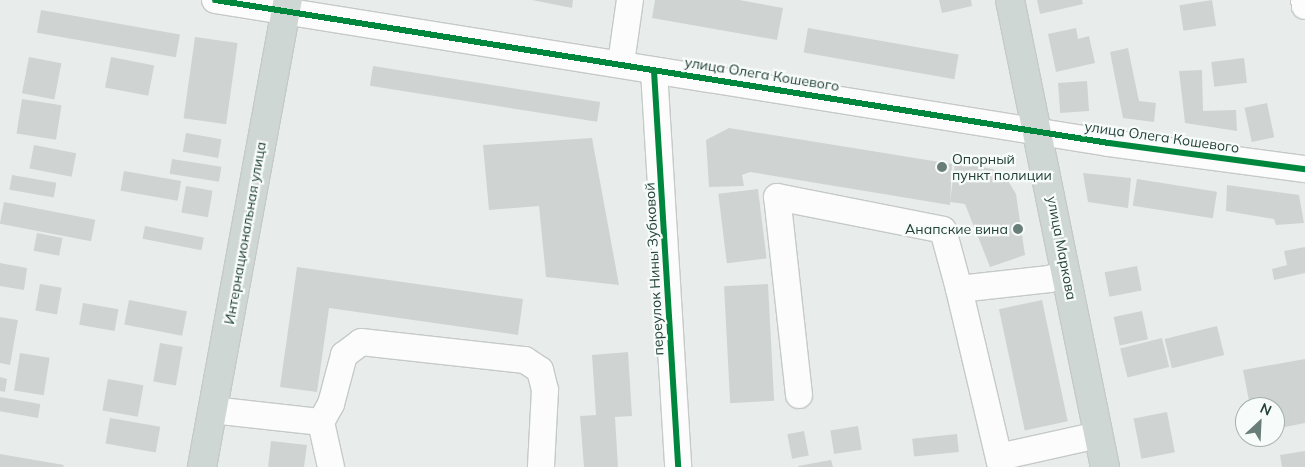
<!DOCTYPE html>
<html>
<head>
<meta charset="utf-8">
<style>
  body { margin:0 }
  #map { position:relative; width:1305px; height:467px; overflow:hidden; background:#e8edeb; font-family:Mulish,sans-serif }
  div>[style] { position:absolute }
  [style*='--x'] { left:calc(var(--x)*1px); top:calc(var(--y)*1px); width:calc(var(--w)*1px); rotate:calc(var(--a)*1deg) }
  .building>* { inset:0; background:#cfd4d2; transform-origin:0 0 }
  .roads { filter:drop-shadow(1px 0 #c5cac8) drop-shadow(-1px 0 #c5cac8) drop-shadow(0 1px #c5cac8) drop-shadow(0 -1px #c5cac8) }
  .minor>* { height:26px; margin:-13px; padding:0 13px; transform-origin:13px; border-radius:13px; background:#fcfcfc }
  .major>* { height:28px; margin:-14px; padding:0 14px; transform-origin:14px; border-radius:14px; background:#cfd7d5 }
  .cycleway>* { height:6px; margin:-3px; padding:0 3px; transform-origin:3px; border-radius:3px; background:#00873e }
  .dots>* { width:14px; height:14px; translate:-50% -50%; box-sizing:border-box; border:2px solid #f7fbf9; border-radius:50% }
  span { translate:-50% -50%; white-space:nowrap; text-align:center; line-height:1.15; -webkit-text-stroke:4.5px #f7fbf9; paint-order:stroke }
  .street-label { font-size:14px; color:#24423a }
  .poi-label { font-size:14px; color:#24423a }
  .left { translate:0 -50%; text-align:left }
  .right { translate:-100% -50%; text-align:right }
  .north { position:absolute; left:1235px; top:397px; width:50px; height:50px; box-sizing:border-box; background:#f7fbf9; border:1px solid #a3b1ad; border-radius:50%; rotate:25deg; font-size:14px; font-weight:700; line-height:20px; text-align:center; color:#24423a }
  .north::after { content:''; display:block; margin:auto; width:18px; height:22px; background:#697e78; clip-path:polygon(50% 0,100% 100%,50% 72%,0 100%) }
</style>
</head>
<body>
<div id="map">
  <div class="building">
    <div style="clip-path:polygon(532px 0,573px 0,572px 8px)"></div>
    <div style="clip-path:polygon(655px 0,739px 0,783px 8px,777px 40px,652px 18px)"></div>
    <div style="clip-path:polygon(939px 0,971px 0,972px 6px,942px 13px)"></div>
    <div style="clip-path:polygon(1037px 0,1082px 0,1083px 4px,1040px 14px)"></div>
    <div style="left:1212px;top:0;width:26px;height:33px;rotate:81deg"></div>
    <div style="left:41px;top:10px;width:141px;height:23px;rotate:10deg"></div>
    <div style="left:808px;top:28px;width:153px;height:25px;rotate:10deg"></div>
    <div style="clip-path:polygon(1076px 28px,1078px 39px,1089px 36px,1095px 63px,1056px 72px,1048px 34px)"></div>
    <div style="left:195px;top:37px;width:43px;height:82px;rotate:8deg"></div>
    <div style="clip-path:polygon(1128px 48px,1139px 101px,1156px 103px,1154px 122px,1123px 118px,1110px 52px)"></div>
    <div style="left:29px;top:57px;width:33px;height:37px;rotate:11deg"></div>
    <div style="left:111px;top:57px;width:44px;height:31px;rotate:11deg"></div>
    <div style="left:1244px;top:58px;width:25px;height:33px;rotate:83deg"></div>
    <div style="left:373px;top:66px;width:230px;height:20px;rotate:9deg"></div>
    <div style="clip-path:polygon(1202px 70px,1203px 111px,1236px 110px,1237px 131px,1185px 123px,1179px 71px)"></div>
    <div style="left:1087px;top:81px;width:30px;height:29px;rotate:86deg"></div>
    <div style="left:22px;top:99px;width:40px;height:35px;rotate:9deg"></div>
    <div style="left:1267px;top:103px;width:35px;height:23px;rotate:78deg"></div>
    <div style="clip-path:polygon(729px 128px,952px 164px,950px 205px,750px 172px,742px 175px,744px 186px,709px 187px,706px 140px)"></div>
    <div style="left:186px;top:133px;width:36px;height:19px;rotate:10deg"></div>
    <div style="clip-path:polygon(592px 138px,619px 285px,546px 277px,539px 206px,489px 210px,483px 145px)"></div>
    <div style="left:34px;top:145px;width:43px;height:24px;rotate:11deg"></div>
    <div style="left:172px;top:159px;width:50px;height:15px;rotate:9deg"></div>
    <div style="clip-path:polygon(955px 163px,993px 169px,1007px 179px,1016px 194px,1025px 255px,990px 267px,965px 204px,950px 202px)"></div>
    <div style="left:124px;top:171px;width:58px;height:20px;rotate:10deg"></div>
    <div style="clip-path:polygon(1083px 173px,1131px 178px,1128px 208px,1088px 202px)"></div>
    <div style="left:12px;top:175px;width:45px;height:15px;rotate:10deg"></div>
    <div style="left:1137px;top:179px;width:81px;height:27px;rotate:9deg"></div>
    <div style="clip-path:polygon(1227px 185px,1299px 195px,1304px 223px,1276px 225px,1274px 219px,1226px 211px)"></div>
    <div style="left:186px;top:186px;width:27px;height:27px;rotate:10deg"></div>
    <div style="left:758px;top:189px;width:70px;height:40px;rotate:83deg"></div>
    <div style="left:4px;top:202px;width:93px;height:22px;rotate:11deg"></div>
    <div style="left:145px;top:226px;width:60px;height:13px;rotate:11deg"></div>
    <div style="left:37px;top:233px;width:26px;height:18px;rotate:11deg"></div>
    <div style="clip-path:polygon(1305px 247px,1305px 273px,1274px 280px,1272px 269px,1287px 265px,1284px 251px)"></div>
    <div style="clip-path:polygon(0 263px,27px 268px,24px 290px,0 286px)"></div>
    <div style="left:1137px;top:266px;width:25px;height:33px;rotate:79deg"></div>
    <div style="clip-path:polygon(297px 267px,523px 299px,518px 335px,329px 308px,317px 392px,280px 387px)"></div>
    <div style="left:40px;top:284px;width:22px;height:27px;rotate:10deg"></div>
    <div style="left:768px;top:284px;width:117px;height:44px;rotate:87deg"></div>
    <div style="left:129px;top:300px;width:59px;height:25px;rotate:11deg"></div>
    <div style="left:1042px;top:300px;width:124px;height:44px;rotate:78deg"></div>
    <div style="left:83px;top:303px;width:36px;height:22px;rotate:10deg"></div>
    <div style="left:1142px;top:311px;width:29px;height:29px;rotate:78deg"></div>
    <div style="clip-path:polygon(0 317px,18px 320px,10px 365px,0 363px)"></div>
    <div style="left:1217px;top:326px;width:30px;height:54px;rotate:76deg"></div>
    <div style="left:1162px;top:338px;width:30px;height:43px;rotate:76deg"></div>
    <div style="left:160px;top:343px;width:23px;height:39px;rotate:10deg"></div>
    <div style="clip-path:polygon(628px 352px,632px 416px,615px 417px,618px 467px,584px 467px,580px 416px,596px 415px,592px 355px)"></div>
    <div style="left:20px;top:353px;width:30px;height:38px;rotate:9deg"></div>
    <div style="clip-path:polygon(1305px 359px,1305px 423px,1275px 429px,1275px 407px,1269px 403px,1250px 406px,1243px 370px)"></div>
    <div style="clip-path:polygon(0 377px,7px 379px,5px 392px,0 391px)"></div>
    <div style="left:108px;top:379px;width:36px;height:32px;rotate:10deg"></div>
    <div style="left:0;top:397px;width:41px;height:14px;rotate:10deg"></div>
    <div style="left:1167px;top:412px;width:41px;height:34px;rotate:79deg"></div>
    <div style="left:110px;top:418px;width:51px;height:26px;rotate:10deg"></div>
    <div style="left:858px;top:426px;width:24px;height:28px;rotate:81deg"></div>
    <div style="left:804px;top:431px;width:25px;height:17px;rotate:79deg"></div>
    <div style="left:957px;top:434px;width:18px;height:45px;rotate:84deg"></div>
    <div style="clip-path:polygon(271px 441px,307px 445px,304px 467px,268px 467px)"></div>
    <div style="clip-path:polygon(1305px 451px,1305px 467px,1282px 467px,1280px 455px)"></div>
    <div style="clip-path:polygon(0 454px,64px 465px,63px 467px,0 467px)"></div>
    <div style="clip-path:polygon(831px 460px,833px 467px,798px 467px,798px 466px)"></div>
  </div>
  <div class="roads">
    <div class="minor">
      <div style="--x:215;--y:0;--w:905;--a:9.09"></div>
      <div style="--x:1109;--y:143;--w:198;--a:7.6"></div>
      <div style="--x:1304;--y:0;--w:6;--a:81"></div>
      <div style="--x:621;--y:63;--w:64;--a:-81.9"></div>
      <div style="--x:654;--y:71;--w:397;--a:86.5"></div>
      <div style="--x:959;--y:289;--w:183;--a:76.7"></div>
      <div style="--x:799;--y:395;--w:199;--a:-96.3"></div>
      <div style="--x:777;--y:197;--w:169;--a:11.2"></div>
      <div style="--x:943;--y:230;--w:61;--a:74.8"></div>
      <div style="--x:959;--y:289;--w:91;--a:-6.3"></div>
      <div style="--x:1049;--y:279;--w:18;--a:-19"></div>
      <div style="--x:212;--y:410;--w:110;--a:6.3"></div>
      <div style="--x:321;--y:422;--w:21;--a:-61"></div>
      <div style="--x:331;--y:404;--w:51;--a:-75.1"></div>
      <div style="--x:344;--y:355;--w:21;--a:-37"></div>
      <div style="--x:361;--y:342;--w:165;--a:6.3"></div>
      <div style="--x:525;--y:360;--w:18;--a:34"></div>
      <div style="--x:540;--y:370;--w:21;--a:76"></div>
      <div style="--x:545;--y:390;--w:77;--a:93"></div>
      <div style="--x:321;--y:422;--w:46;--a:77.5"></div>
      <div style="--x:999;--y:457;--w:101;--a:-12.5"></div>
    </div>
    <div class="major">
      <div style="--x:1010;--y:0;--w:477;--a:78.5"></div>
      <div style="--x:202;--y:467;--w:475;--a:-79.6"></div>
    </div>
  </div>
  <div class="cycleway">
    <div style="--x:215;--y:0;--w:905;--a:9.09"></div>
    <div style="--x:1109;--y:143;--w:198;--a:7.6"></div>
    <div style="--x:654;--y:71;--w:397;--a:86.5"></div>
  </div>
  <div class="dots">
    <div style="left:942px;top:167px;background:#697e78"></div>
    <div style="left:1018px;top:229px;background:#697e78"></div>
  </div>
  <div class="street-label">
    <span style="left:762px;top:74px;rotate:9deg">улица Олега Кошевого</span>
    <span style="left:1162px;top:137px;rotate:8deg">улица Олега Кошевого</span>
    <span style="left:245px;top:233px;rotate:-80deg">Интернациональная улица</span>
    <span style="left:1062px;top:248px;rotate:79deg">улица Маркова</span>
    <span style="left:654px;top:269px;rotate:-93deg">переулок Нины Зубковой</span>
  </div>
  <div class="poi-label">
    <span class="left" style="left:952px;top:167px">Опорный<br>пункт полиции</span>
    <span class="right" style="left:1008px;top:229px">Анапские вина</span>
  </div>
  <div class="north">N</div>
</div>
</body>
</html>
